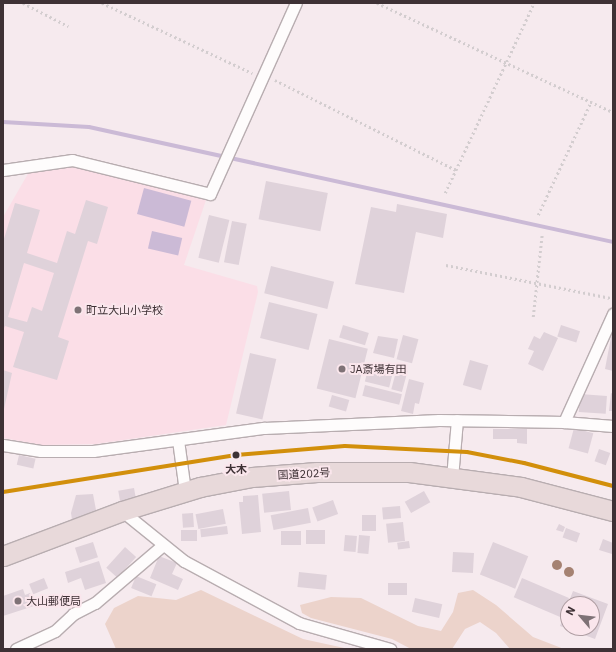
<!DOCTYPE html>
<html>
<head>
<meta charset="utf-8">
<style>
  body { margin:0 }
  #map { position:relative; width:616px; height:652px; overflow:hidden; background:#f6eaee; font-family:"IBM Plex Sans","Noto Sans JP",sans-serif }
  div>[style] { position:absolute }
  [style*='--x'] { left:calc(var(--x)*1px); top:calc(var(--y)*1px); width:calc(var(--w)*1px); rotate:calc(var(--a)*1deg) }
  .built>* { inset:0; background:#fbdee7 }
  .green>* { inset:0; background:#ecd3cb }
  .water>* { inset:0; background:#cbbad6; transform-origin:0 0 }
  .stream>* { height:4px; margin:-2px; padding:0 2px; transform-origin:2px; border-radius:2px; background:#cbbad6 }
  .building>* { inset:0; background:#dfd2da; transform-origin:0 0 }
  .path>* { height:2.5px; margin-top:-1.25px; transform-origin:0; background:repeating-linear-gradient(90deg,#d3cdcf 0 2px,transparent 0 5px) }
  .roads { filter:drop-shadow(1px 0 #b8adb0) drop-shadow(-1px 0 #b8adb0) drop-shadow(0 1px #b8adb0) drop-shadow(0 -1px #b8adb0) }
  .minor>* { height:11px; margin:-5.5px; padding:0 5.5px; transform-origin:5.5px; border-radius:5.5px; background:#fefcfc }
  .trunk>* { height:19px; margin:-9.5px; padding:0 9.5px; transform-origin:9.5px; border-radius:9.5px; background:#e8d9da }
  .rail-1>* { height:4px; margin:-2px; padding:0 2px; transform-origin:2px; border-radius:2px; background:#d28f0b }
  .trees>* { width:10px; height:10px; margin:-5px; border-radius:50%; background:#a58272 }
  .dots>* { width:11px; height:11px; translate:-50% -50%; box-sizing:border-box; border:2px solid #fae6ec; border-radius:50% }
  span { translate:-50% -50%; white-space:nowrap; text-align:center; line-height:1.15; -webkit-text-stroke:4px #fae6ec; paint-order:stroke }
  .poi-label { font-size:11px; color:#3e3135 }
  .left { translate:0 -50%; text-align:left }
  .stop-label { font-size:11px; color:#3e3135; font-weight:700 }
  .street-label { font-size:11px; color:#3e3135 }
  .frame { position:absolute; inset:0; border:4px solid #3e3135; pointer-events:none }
  .north { position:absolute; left:560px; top:596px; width:40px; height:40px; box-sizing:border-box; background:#fae6ec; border:1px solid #af9ea3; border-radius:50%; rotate:298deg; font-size:11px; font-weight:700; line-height:16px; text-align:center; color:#3e3135 }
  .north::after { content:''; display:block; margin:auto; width:14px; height:18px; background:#7e7276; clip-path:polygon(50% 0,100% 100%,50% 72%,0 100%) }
</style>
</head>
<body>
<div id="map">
  <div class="built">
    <div style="clip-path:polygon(73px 166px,206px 200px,184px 265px,257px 286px,258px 292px,226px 425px,96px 444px,42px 445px,3px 438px,3px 217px,29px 172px)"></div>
  </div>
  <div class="green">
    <div style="clip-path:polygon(201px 590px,303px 639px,349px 649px,116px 649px,105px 624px,114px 608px,138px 596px,176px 600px)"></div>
    <div style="clip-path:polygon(473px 590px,496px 605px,533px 637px,564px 649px,510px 649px,496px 633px,480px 622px,465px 629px,452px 649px,411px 649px,392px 639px,311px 618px,302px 613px,300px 605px,331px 597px,361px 598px,418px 626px,441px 631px,453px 612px,458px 593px)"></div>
  </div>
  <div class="water">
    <div style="left:144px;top:188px;width:49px;height:27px;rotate:15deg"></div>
    <div style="left:152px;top:231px;width:31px;height:18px;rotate:13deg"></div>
  </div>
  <div class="stream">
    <div style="--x:3;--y:122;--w:86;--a:3.3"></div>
    <div style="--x:89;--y:127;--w:536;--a:12.38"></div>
  </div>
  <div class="building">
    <div style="left:266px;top:181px;width:63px;height:39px;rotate:11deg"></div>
    <div style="clip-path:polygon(evenodd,86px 200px,108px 207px,97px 244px,88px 241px,58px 337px,69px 341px,57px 380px,13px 367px,24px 332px,5px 326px,3px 330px,3px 242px,15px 203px,40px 210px,27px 253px,57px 263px,67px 231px,75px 234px,86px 200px,24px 263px,54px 273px,42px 311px,32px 307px,27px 322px,8px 317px,24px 263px)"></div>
    <div style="clip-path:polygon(397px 204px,447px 214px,443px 238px,416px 232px,404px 293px,355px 284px,371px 207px,396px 212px)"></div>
    <div style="left:209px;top:215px;width:21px;height:44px;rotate:14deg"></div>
    <div style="left:232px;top:221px;width:15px;height:42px;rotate:11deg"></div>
    <div style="left:271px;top:266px;width:65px;height:28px;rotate:14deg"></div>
    <div style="left:269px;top:302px;width:50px;height:37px;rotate:14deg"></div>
    <div style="left:343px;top:325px;width:27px;height:13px;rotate:17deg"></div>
    <div style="left:561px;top:325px;width:20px;height:12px;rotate:18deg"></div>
    <div style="clip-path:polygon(544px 332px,558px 338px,543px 371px,528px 364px,534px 351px,528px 349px,534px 336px,540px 339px)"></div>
    <div style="clip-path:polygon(612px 332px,613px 332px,613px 371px,605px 369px)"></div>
    <div style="left:403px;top:335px;width:16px;height:25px;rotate:15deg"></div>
    <div style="clip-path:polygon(378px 336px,398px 339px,394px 358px,373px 353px)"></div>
    <div style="left:329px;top:339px;width:40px;height:51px;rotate:14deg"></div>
    <div style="left:250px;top:353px;width:27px;height:62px;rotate:13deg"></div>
    <div style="left:470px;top:360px;width:19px;height:26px;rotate:16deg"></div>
    <div style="left:369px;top:365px;width:25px;height:17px;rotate:14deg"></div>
    <div style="left:397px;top:368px;width:11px;height:22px;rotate:15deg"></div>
    <div style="clip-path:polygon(3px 370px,12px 373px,4px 409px,3px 409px)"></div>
    <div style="clip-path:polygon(409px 379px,424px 383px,419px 404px,415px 403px,413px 414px,401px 411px)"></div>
    <div style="left:365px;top:385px;width:38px;height:11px;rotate:14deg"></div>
    <div style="clip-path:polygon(611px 393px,613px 394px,613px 411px,609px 411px)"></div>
    <div style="left:580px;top:394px;width:27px;height:18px;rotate:4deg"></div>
    <div style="left:332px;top:395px;width:18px;height:12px;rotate:16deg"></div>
    <div style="left:574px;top:428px;width:20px;height:21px;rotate:15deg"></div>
    <div style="clip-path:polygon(493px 429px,527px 429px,527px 444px,517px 443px,517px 439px,493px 439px)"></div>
    <div style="left:599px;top:449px;width:12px;height:13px;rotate:20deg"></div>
    <div style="left:19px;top:455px;width:17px;height:10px;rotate:13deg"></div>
    <div style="left:134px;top:488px;width:11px;height:16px;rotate:80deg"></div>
    <div style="left:289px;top:491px;width:19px;height:27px;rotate:84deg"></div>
    <div style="left:424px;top:491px;width:13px;height:22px;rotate:61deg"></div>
    <div style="clip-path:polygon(93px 494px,96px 510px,72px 520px,71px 513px,76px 495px)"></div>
    <div style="clip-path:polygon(258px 495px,261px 532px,242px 534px,239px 502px,243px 502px,243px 496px)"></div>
    <div style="left:333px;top:500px;width:15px;height:22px;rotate:70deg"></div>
    <div style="left:400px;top:506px;width:12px;height:18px;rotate:85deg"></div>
    <div style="left:308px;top:508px;width:15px;height:38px;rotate:79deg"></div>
    <div style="left:223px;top:509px;width:15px;height:28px;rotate:79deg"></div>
    <div style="left:193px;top:513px;width:14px;height:11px;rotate:86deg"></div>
    <div style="left:362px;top:515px;width:14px;height:16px"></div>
    <div style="left:403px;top:522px;width:19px;height:17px;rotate:84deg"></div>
    <div style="clip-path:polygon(559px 524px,565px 527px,563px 532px,556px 530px)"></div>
    <div style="left:227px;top:526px;width:8px;height:27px;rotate:83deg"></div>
    <div style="left:566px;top:528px;width:15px;height:10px;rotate:20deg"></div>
    <div style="left:197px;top:530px;width:11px;height:16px;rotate:90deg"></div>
    <div style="left:306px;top:530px;width:19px;height:14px"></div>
    <div style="left:281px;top:531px;width:20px;height:14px"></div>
    <div style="left:345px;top:535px;width:12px;height:16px;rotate:5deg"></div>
    <div style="left:359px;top:535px;width:11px;height:18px;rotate:5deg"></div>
    <div style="clip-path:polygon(603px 539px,613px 543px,612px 554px,599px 550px)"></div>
    <div style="left:409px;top:541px;width:7px;height:12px;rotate:82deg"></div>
    <div style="left:93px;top:542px;width:16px;height:19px;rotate:72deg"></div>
    <div style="left:493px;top:542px;width:38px;height:35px;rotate:22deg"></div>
    <div style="left:125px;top:547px;width:15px;height:28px;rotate:42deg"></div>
    <div style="left:453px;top:552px;width:21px;height:20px;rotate:3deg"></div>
    <div style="clip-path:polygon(159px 556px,177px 563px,172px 574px,183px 579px,178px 590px,150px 578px)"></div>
    <div style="clip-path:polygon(99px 561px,106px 583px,85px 590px,81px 578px,68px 583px,65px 572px)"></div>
    <div style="left:299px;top:572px;width:28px;height:15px;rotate:6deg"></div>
    <div style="left:136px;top:576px;width:22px;height:13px;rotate:22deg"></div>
    <div style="left:44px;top:578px;width:11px;height:16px;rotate:68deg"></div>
    <div style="left:522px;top:578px;width:51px;height:21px;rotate:23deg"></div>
    <div style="left:407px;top:583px;width:12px;height:19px;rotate:90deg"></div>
    <div style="clip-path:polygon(23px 589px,25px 595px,30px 593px,34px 606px,3px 616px,3px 596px)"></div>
    <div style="clip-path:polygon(573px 591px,608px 604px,595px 639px,560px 626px,568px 605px,568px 628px,592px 628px,592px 604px,568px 604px)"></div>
    <div style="left:415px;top:598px;width:28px;height:14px;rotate:13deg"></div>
  </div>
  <div class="path">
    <div style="--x:23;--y:3;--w:51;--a:27.1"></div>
    <div style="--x:102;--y:3;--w:166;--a:25"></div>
    <div style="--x:377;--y:3;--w:260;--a:24.8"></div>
    <div style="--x:275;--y:80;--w:202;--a:26.4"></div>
    <div style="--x:445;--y:193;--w:210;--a:-64.9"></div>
    <div style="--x:538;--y:215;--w:125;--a:-64.9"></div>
    <div style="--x:446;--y:265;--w:168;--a:11.3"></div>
    <div style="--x:533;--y:317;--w:83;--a:-83.8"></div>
  </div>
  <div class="roads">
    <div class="minor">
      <div style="--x:3;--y:170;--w:70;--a:-8.2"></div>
      <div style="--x:72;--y:160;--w:142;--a:13.8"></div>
      <div style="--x:210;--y:194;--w:209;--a:-65.8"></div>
      <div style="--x:564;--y:422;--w:119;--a:-65.6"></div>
      <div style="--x:178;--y:440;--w:51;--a:82.2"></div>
      <div style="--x:3;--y:445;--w:38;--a:9"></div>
      <div style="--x:41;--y:451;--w:52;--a:0"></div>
      <div style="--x:93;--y:451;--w:173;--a:-7.7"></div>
      <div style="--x:264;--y:428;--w:175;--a:-2.6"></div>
      <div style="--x:439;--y:420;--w:125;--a:0.9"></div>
      <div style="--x:564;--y:422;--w:49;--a:4.7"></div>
      <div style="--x:452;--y:478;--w:58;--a:-85.1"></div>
      <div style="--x:122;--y:511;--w:80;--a:38.9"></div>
      <div style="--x:184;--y:561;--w:131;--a:28.3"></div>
      <div style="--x:299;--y:623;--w:95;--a:15.9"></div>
      <div style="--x:16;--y:649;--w:43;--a:-24.8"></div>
      <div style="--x:55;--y:631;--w:25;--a:-43"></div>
      <div style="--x:73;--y:614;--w:25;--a:-27"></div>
      <div style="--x:95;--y:603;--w:89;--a:-40.5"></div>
    </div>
    <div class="trunk">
      <div style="--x:3;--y:556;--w:127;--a:-20.7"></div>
      <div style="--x:122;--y:511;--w:82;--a:-17.1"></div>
      <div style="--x:200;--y:487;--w:53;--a:-10.9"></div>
      <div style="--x:252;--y:477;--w:65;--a:-4.4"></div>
      <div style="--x:317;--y:472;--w:92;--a:0"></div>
      <div style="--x:409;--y:472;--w:113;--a:7.6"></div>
      <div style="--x:521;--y:487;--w:95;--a:14.6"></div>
    </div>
  </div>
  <div class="rail-1">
    <div style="--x:3;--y:492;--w:236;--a:-9"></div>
    <div style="--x:236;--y:455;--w:109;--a:-4.7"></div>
    <div style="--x:345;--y:446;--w:122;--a:2.8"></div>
    <div style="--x:467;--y:452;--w:58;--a:10.9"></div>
    <div style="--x:524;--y:463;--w:92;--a:14.5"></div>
  </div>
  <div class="trees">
    <div style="left:557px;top:565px"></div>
    <div style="left:569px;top:572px"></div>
  </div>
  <div class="dots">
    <div style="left:78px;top:310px;background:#7e7276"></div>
    <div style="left:342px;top:369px;background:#7e7276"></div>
    <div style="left:236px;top:455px;background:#3e3135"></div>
    <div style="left:18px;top:601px;background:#7e7276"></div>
  </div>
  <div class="poi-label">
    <span class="left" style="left:86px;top:310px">町立大山小学校</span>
    <span class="left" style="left:350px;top:369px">JA斎場有田</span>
    <span class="left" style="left:26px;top:601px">大山郵便局</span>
  </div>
  <div class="stop-label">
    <span style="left:236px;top:469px">大木</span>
  </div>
  <div class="street-label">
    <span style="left:304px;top:474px;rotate:-3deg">国道202号</span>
  </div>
  <div class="frame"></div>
  <div class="north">N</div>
</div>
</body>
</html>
